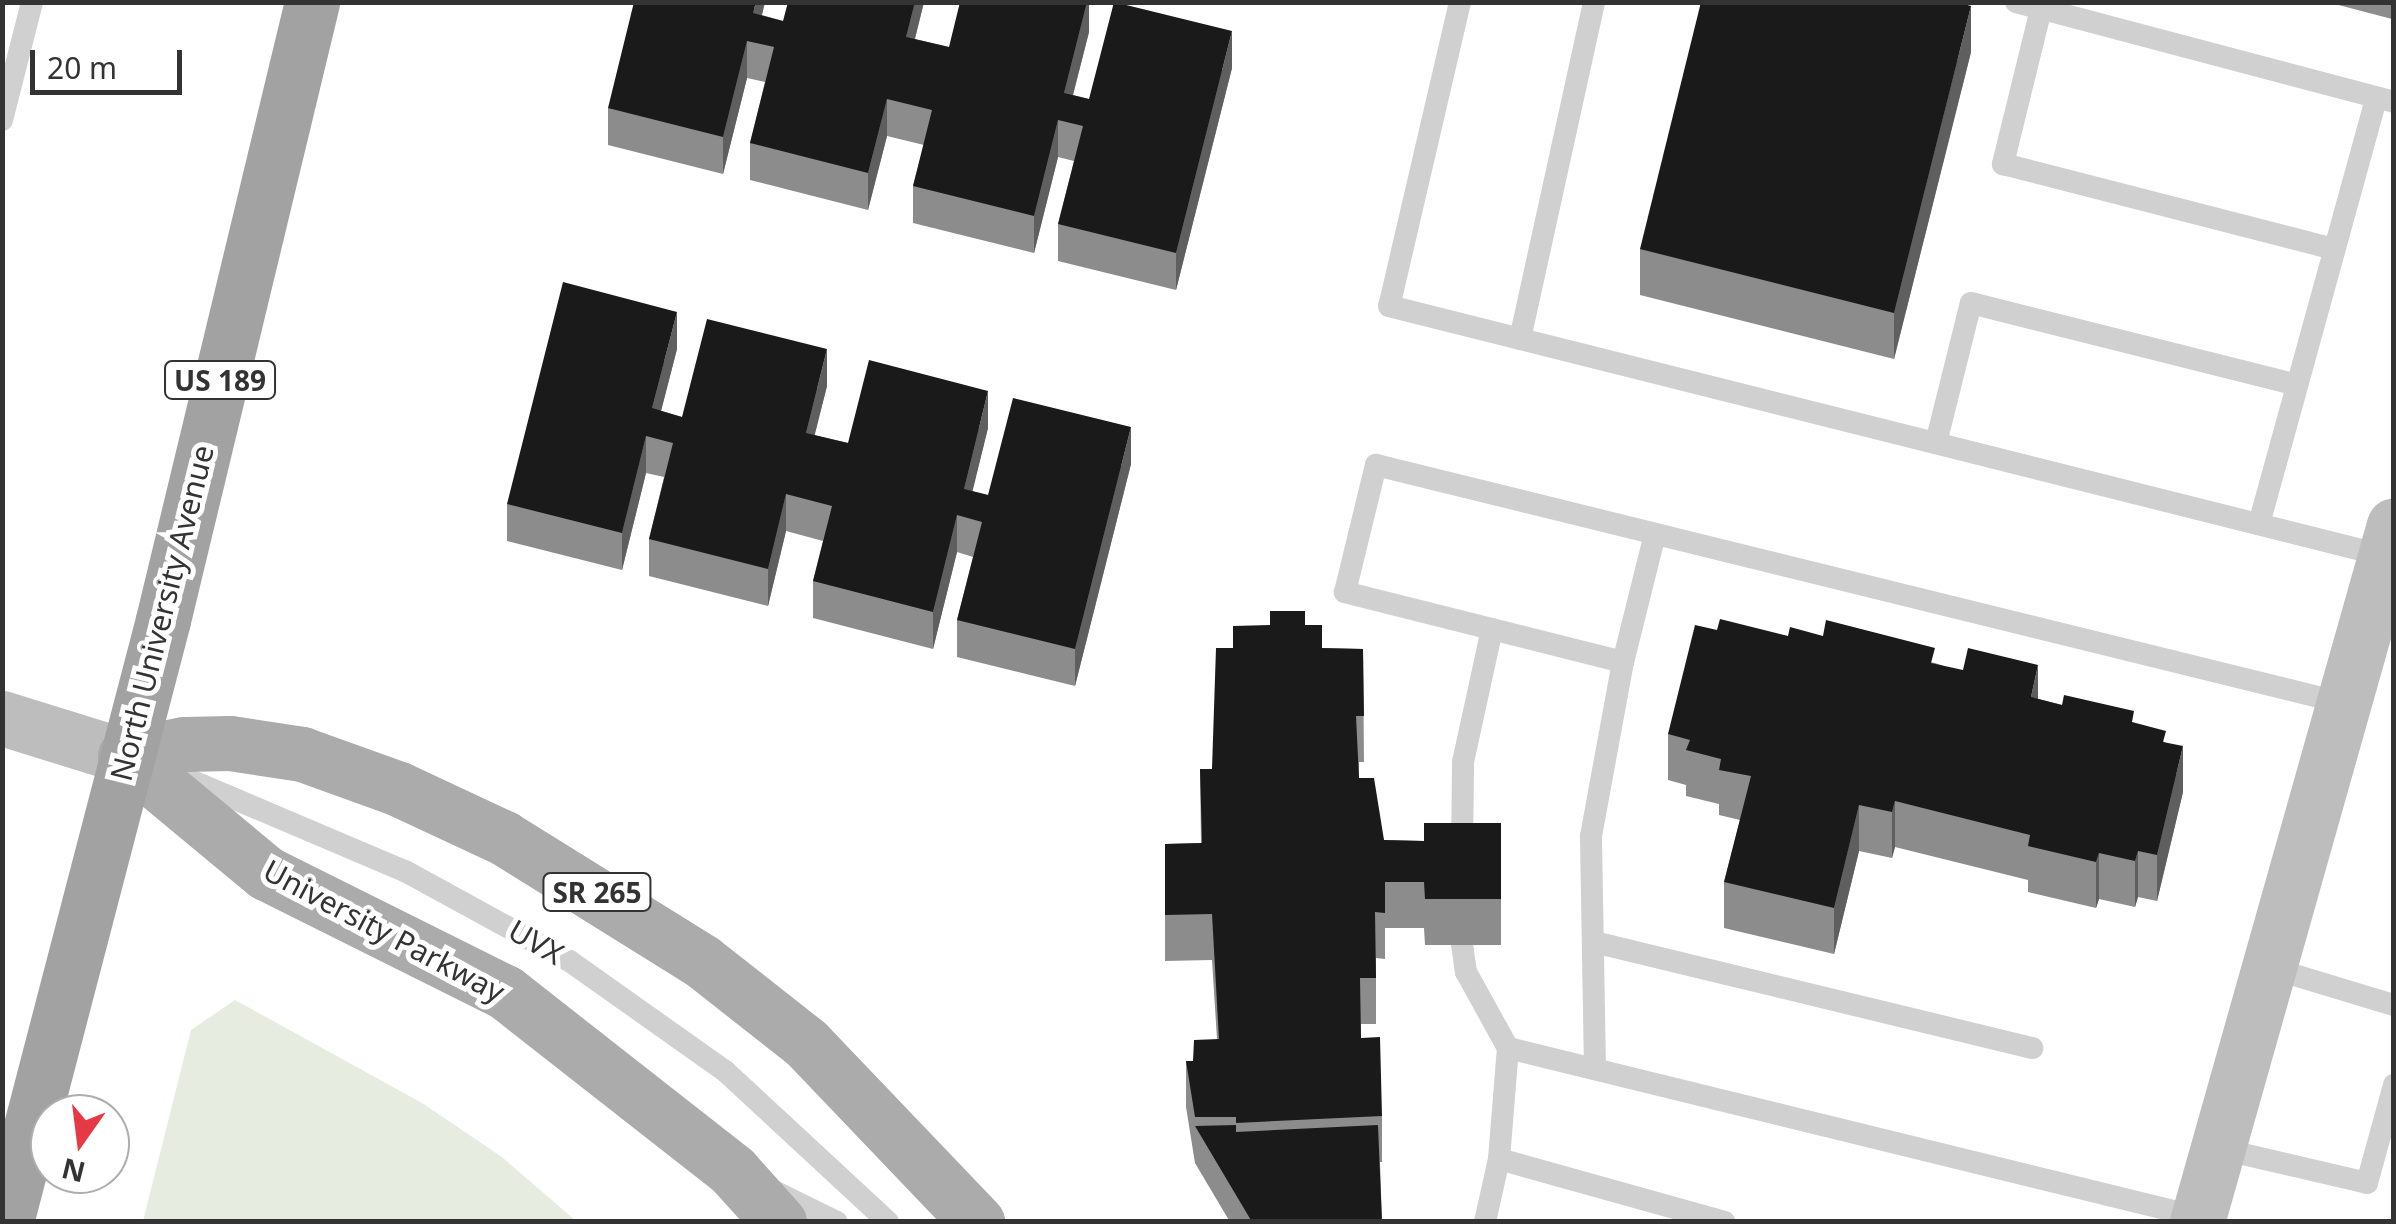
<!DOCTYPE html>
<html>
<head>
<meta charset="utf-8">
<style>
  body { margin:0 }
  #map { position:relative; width:2396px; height:1224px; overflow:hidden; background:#fff; font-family:"Noto Sans",sans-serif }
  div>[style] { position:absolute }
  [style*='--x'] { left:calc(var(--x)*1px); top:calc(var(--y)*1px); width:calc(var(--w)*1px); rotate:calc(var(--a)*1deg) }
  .green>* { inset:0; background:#e6ecdf }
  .service>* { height:22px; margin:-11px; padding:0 11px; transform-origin:11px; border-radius:11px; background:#d0d0d0 }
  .secondary>* { height:55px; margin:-27.5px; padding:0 27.5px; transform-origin:27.5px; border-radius:27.5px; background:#bdbdbd }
  .primary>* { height:55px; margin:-27.5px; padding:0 27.5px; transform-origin:27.5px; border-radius:27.5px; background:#ababab }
  .trunk>* { height:55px; margin:-27.5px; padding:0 27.5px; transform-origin:27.5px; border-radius:27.5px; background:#a2a2a2 }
  .wall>* { inset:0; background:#8c8c8c }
  .shaded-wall>* { inset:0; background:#5f5f5f }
  .building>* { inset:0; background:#1a1a1a }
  span { translate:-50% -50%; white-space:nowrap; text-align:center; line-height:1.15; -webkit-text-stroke:10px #fff; paint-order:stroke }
  .shield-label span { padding:2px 8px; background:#fff; border:2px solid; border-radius:8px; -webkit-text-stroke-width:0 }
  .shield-label { font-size:28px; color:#333; font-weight:700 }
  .street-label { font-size:30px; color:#333 }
  .frame { position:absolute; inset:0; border:5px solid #333; pointer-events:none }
  .north { position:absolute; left:30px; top:1094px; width:100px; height:100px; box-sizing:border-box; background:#fff; border:2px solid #adadad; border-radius:50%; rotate:194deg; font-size:28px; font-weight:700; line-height:40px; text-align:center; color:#333 }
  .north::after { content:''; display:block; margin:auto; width:35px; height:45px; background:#e63946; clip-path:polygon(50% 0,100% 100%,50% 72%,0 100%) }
  .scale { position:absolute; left:30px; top:50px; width:152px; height:45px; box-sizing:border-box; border:5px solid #333; border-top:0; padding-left:12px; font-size:30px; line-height:35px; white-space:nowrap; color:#333; -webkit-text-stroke:8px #fff; paint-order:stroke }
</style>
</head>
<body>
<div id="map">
  <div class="green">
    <div style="clip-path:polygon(235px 1000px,422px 1103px,502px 1157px,576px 1221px,143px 1221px,191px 1030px)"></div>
  </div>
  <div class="service">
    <div style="--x:1460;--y:2;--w:312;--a:103.1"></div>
    <div style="--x:1389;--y:306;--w:1027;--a:14.09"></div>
    <div style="--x:2016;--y:2;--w:391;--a:14.8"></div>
    <div style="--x:2041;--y:9;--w:160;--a:103.8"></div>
    <div style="--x:2003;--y:164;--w:342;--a:14.4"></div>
    <div style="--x:2;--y:120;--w:122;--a:-75.7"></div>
    <div style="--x:1520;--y:339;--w:345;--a:-77.6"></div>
    <div style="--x:1936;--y:443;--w:144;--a:-76"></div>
    <div style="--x:1971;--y:303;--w:336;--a:14.1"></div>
    <div style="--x:2259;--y:524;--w:442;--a:-74.6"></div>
    <div style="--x:1655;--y:534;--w:132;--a:104"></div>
    <div style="--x:1623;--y:662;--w:287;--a:-165.9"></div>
    <div style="--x:1345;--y:592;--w:131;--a:-76.3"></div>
    <div style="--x:1376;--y:465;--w:996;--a:13.83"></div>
    <div style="--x:169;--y:771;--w:256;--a:23"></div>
    <div style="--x:405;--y:871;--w:189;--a:28.7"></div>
    <div style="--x:571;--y:962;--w:189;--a:35.3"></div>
    <div style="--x:725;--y:1071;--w:222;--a:42.8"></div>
    <div style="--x:1462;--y:850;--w:88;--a:-89.3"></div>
    <div style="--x:1463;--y:762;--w:136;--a:-77.7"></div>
    <div style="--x:1594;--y:942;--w:451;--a:13.6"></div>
    <div style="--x:1462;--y:944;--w:28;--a:82"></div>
    <div style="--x:1466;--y:972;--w:87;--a:61.1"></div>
    <div style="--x:1508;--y:1048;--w:710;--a:13.76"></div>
    <div style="--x:2268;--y:967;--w:132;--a:16.8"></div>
    <div style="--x:1595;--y:1069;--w:233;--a:-91"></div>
    <div style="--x:1591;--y:836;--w:177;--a:-79.6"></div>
    <div style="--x:2217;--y:1148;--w:154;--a:13.1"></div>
    <div style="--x:2367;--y:1183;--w:102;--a:-74.6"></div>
    <div style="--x:1499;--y:1159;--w:111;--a:-85.4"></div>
    <div style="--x:772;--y:1190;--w:72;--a:26.2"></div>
    <div style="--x:1485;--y:1222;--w:65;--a:-77.5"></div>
    <div style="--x:1499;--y:1159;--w:234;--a:15.6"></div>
  </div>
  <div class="secondary">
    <div style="--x:2;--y:718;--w:129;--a:17.2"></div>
    <div style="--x:2197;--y:1222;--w:724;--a:-74.22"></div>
  </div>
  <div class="primary">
    <div style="--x:125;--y:756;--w:60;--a:-11.5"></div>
    <div style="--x:184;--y:744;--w:46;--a:-1.2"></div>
    <div style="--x:230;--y:743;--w:73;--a:8.7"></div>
    <div style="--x:302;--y:754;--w:103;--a:19.8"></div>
    <div style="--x:399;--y:789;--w:116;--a:25"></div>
    <div style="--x:504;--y:838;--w:234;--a:31.9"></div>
    <div style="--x:703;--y:962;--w:131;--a:38.2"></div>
    <div style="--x:806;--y:1043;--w:248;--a:46.3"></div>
    <div style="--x:125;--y:756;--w:183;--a:39.7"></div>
    <div style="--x:266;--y:873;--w:267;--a:26.5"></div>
    <div style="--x:505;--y:992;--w:290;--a:38.1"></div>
    <div style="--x:733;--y:1171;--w:69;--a:48"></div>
  </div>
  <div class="trunk">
    <div style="--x:6;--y:1222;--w:622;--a:-75.38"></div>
    <div style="--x:163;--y:620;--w:636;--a:-76.44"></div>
  </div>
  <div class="wall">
    <div style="clip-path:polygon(765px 2px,762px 15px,783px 21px,924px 2px,915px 39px,949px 47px,1089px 2px,1089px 32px,1073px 95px,1089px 99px,1232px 68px,1176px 290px,1058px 261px,1058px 224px,1074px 161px,1058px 157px,1034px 253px,913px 223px,913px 186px,924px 145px,887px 136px,868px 210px,750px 180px,750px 143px,765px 82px,747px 78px,723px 174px,608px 145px,608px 108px)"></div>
    <div style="clip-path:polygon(2327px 2px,2394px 2px,2392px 19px)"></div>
    <div style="clip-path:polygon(1971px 52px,1894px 359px,1640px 295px,1640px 249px)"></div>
    <div style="clip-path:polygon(677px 349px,661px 411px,682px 417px,827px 386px,814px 435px,848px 443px,988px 428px,972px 491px,988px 495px,1131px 464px,1075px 686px,957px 657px,957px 620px,973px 557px,957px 552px,933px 649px,813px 618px,813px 581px,823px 541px,786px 531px,768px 606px,649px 576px,649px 539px,664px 477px,646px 473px,622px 570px,507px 541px,507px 504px)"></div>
    <div style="clip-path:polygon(1305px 625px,1322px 648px,1363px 649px,1364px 762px,1359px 762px,1359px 778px,1384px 840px,1424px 841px,1501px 823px,1501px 945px,1425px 945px,1424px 928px,1385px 928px,1385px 959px,1376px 958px,1376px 1024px,1361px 1024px,1361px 1038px,1382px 1116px,1382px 1162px,1380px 1162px,1382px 1222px,1230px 1222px,1195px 1163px,1186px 1107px,1186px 1061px,1193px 1061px,1217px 1039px,1212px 960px,1165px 961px,1165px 844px,1201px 843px,1200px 769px,1212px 769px,1233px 648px)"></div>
    <div style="clip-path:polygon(1717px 630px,1788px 636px,1935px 663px,2038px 699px,2134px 723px,2166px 743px,2183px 792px,2157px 901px,2138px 897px,2135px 907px,2099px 899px,2096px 908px,2028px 892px,2028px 880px,1895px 847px,1892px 858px,1859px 851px,1834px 954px,1724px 928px,1724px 882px,1740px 820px,1719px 815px,1719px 804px,1686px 796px,1686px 785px,1668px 780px,1668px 734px)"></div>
  </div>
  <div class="shaded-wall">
    <div style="clip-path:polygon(756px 2px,765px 2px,755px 43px,753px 13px)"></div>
    <div style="clip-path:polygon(915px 2px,924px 2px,906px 74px,906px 37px)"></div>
    <div style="clip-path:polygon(1087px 2px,1089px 2px,1089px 32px,1066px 122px,1064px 93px)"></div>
    <div style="clip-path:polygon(1971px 6px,1971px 52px,1894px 359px,1894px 313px)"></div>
    <div style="clip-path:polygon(1232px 31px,1232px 68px,1176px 290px,1176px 253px)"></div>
    <div style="clip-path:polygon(747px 41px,747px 78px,723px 174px,723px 137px)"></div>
    <div style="clip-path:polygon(887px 99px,887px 136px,868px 210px,868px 173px)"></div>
    <div style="clip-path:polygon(1058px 120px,1058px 157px,1034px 253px,1034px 216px)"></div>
    <div style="clip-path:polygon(677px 312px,677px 349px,654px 438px,652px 408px)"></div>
    <div style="clip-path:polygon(827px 349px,827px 386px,806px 470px,806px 433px)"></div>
    <div style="clip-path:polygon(988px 391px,988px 428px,966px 518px,964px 489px)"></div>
    <div style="clip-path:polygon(1131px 427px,1131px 464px,1075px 686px,1075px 649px)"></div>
    <div style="clip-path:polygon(646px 436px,646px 473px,622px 570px,622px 533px)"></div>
    <div style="clip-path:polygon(786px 494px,786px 531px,768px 606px,768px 569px)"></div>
    <div style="clip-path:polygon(957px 515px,957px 552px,933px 649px,933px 612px)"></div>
    <div style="clip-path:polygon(2038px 665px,2038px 711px,2031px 697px)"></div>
    <div style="clip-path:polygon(2183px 746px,2183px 792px,2157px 901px,2157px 855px)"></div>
    <div style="clip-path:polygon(1895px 801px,1895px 847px,1892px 858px,1892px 812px)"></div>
    <div style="clip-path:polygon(1859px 805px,1859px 851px,1834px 954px,1834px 908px)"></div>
    <div style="clip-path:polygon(2138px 851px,2138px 897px,2135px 907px,2135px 861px)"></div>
    <div style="clip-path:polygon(2099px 853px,2099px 899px,2096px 908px,2096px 862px)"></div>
  </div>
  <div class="building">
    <div style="clip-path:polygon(634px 2px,756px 2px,753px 13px,783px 21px,788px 2px,915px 2px,906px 37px,949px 47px,960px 2px,1087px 2px,1064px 93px,1089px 99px,1114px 2px,1232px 31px,1176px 253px,1058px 224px,1083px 126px,1058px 120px,1034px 216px,913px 186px,932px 110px,887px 99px,868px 173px,750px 143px,774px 47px,747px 41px,723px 137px,608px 108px)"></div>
    <div style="clip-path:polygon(1701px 2px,1957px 2px,1971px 6px,1894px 313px,1640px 249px)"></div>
    <div style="clip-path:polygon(563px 282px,677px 312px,652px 408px,682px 417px,707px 319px,827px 349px,806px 433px,848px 443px,869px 360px,988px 391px,964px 489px,988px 495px,1013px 398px,1131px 427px,1075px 649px,957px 620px,982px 522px,957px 515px,933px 612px,813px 581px,832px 506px,786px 494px,768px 569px,649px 539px,673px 443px,646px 436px,622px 533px,507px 504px)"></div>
    <div style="clip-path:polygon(1270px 611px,1305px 611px,1305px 625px,1322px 625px,1322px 648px,1363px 649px,1364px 716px,1356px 716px,1359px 778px,1374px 778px,1384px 840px,1424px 841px,1424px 823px,1501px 823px,1501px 899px,1425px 899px,1424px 882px,1385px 882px,1385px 913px,1375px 912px,1376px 978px,1360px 978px,1361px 1038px,1380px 1037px,1382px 1116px,1236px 1123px,1236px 1117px,1195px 1117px,1186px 1061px,1193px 1061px,1194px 1040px,1219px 1039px,1212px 914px,1165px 915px,1165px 844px,1202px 843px,1200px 769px,1212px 769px,1216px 648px,1233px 648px,1233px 626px,1270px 625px)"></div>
    <div style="clip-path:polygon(1720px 619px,1788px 636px,1790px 627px,1823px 636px,1826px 620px,1935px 648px,1931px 663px,1963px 670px,1968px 648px,2038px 665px,2031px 697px,2062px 705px,2064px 695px,2134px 711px,2132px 722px,2166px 731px,2163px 742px,2183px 746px,2157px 855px,2138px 851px,2135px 861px,2099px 853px,2096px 862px,2028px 846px,2030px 835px,1895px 801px,1892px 812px,1859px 805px,1834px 908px,1724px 882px,1751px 776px,1719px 770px,1721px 759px,1686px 750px,1690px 740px,1668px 734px,1695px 625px,1717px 630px)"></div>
    <div style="clip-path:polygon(1236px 1125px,1236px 1132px,1378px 1125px,1382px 1222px,1252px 1222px,1195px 1126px)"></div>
  </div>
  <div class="shield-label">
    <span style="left:220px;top:380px">US 189</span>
    <span style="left:597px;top:892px">SR 265</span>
  </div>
  <div class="street-label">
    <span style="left:162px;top:613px;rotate:-76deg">North University Avenue</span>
    <span style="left:384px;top:931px;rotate:28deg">University Parkway</span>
    <span style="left:536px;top:942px;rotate:30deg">UVX</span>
  </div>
  <div class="frame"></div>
  <div class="north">N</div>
  <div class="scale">20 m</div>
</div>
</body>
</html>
